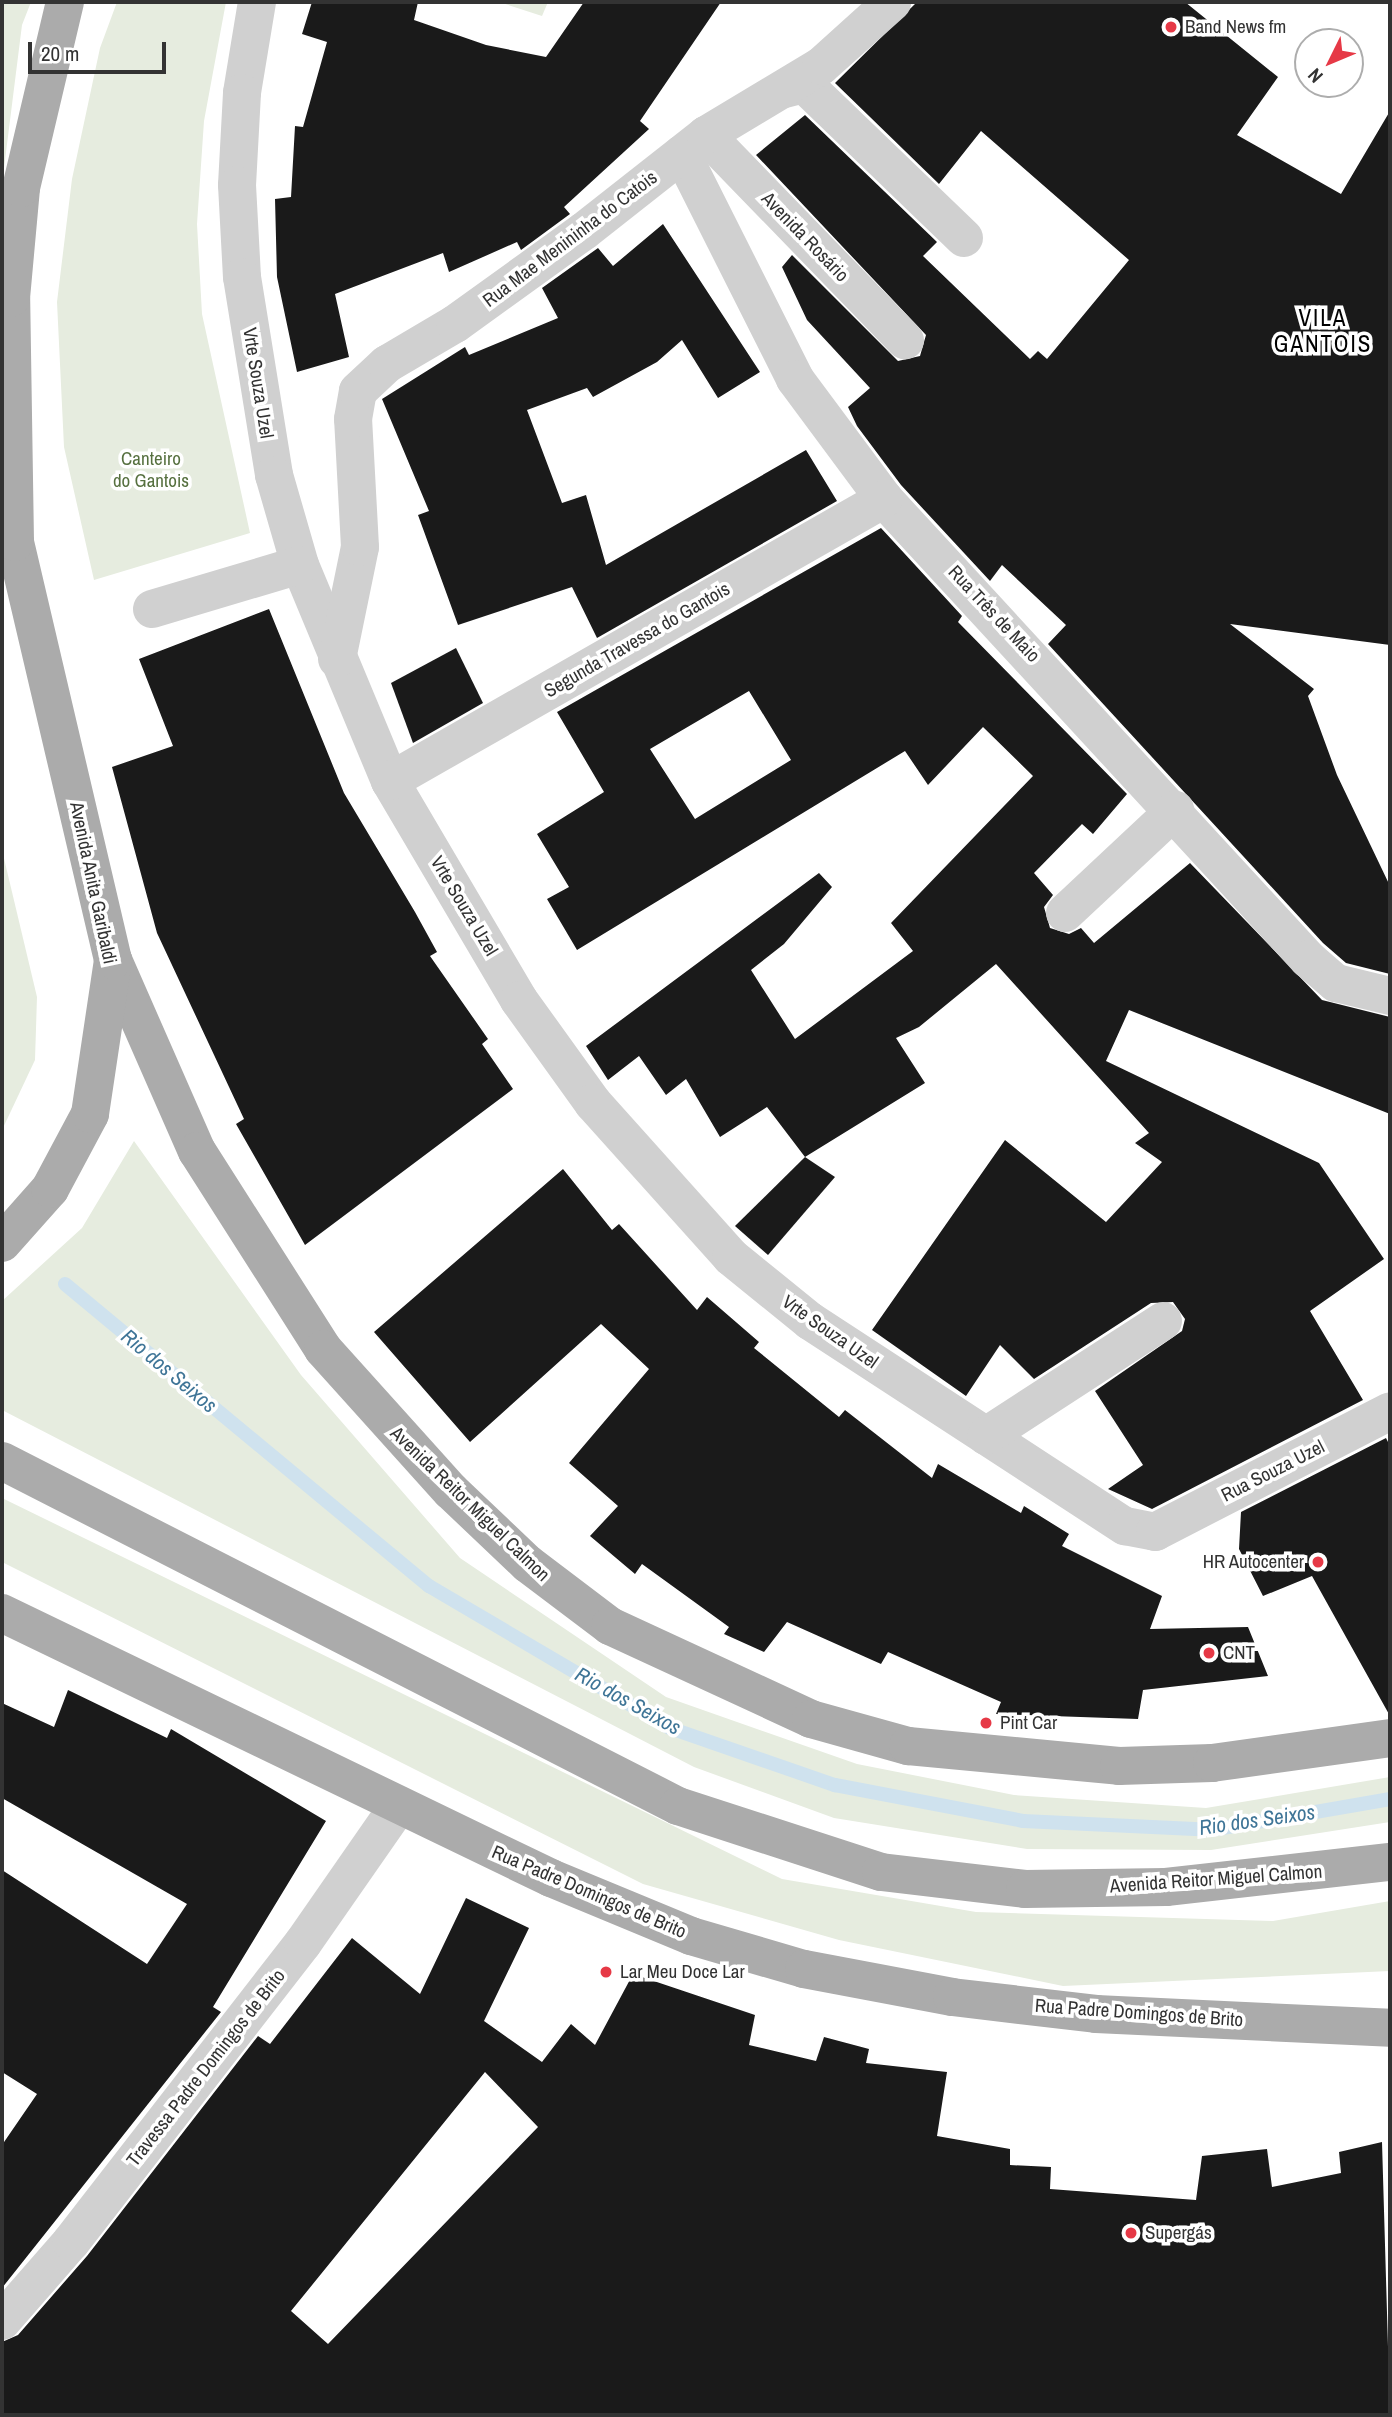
<!DOCTYPE html>
<html>
<head>
<meta charset="utf-8">
<style>
  body { margin:0 }
  #map { position:relative; width:1392px; height:2417px; overflow:hidden; background:#fff; font-family:"Archivo Narrow",sans-serif }
  div>[style] { position:absolute }
  [style*='--x'] { left:calc(var(--x)*1px); top:calc(var(--y)*1px); width:calc(var(--w)*1px); rotate:calc(var(--a)*1deg) }
  .green>* { inset:0; background:#e6ecdf }
  .stream>* { height:14px; margin:-7px; padding:0 7px; transform-origin:7px; border-radius:7px; background:#cfe2ee }
  .building>* { inset:0; background:#1a1a1a }
  .minor>* { height:38px; margin:-19px; padding:0 19px; transform-origin:19px; border-radius:19px; background:#d0d0d0 }
  .major>* { height:38px; margin:-19px; padding:0 19px; transform-origin:19px; border-radius:19px; background:#ababab }
  .dots>* { width:19px; height:19px; translate:-50% -50%; box-sizing:border-box; border:4px solid #fff; border-radius:50% }
  span { translate:-50% -50%; white-space:nowrap; text-align:center; line-height:1.15; -webkit-text-stroke:7px #fff; paint-order:stroke }
  .poi-label { font-size:19px; color:#333 }
  .left { translate:0 -50%; text-align:left }
  .right { translate:-100% -50%; text-align:right }
  .street-label { font-size:19px; color:#333 }
  .park-label { font-size:19px; color:#56703f }
  .water-label { font-size:21px; color:#3f7597; font-style:italic }
  .quarter-label { font-size:23px; color:#000; letter-spacing:2px }
  .frame { position:absolute; inset:0; border:4px solid #333; pointer-events:none }
  .north { position:absolute; left:1294px; top:28px; width:70px; height:70px; box-sizing:border-box; background:#fff; border:2px solid #adadad; border-radius:50%; rotate:227deg; font-size:19px; font-weight:700; line-height:28px; text-align:center; color:#333 }
  .north::after { content:''; display:block; margin:auto; width:24px; height:32px; background:#e63946; clip-path:polygon(50% 0,100% 100%,50% 72%,0 100%) }
  .scale { position:absolute; left:28px; top:42px; width:138px; height:32px; box-sizing:border-box; border:4px solid #333; border-top:0; padding-left:9px; font-size:21px; line-height:24px; white-space:nowrap; color:#333; -webkit-text-stroke:5px #fff; paint-order:stroke }
</style>
</head>
<body>
<div id="map">
  <div class="green">
    <div style="clip-path:polygon(2px 2px,31px 2px,22px 25px,2px 184px)"></div>
    <div style="clip-path:polygon(117px 2px,226px 2px,204px 121px,197px 224px,202px 314px,250px 533px,94px 580px,64px 447px,57px 302px,72px 179px,100px 48px)"></div>
    <div style="clip-path:polygon(499px 2px,548px 2px,542px 16px)"></div>
    <div style="clip-path:polygon(2px 850px,37px 997px,35px 1060px,2px 1130px)"></div>
    <div style="clip-path:polygon(134px 1141px,301px 1375px,460px 1558px,666px 1697px,857px 1764px,1014px 1795px,1206px 1808px,1390px 1777px,1390px 1822px,1211px 1850px,1027px 1849px,834px 1818px,694px 1767px,2px 1410px,2px 1301px,82px 1228px)"></div>
    <div style="clip-path:polygon(2px 1498px,782px 1879px,976px 1912px,1273px 1921px,1390px 1901px,1390px 1971px,1063px 1986px,839px 1940px,643px 1884px,2px 1562px)"></div>
  </div>
  <div class="stream">
    <div style="--x:65;--y:1284;--w:473;--a:39.7"></div>
    <div style="--x:429;--y:1586;--w:280;--a:30.5"></div>
    <div style="--x:670;--y:1728;--w:175;--a:19.1"></div>
    <div style="--x:835;--y:1785;--w:191;--a:10.8"></div>
    <div style="--x:1023;--y:1821;--w:188;--a:2.7"></div>
    <div style="--x:1211;--y:1830;--w:182;--a:-9.8"></div>
  </div>
  <div class="building">
    <div style="clip-path:polygon(312px 2px,418px 2px,414px 20px,486px 45px,546px 57px,584px 2px,721px 2px,640px 121px,649px 129px,564px 207px,570px 214px,521px 250px,517px 242px,449px 272px,443px 253px,335px 294px,349px 357px,297px 372px,277px 277px,275px 199px,291px 197px,295px 126px,303px 127px,327px 42px,302px 34px)"></div>
    <div style="clip-path:polygon(917px 2px,1185px 2px,1278px 77px,1237px 135px,1341px 194px,1390px 111px,1390px 645px,1230px 624px,1314px 689px,1308px 696px,1337px 775px,1390px 886px,1390px 974px,1346px 963px,1323px 943px,1048px 644px,1066px 625px,1002px 565px,990px 581px,901px 485px,857px 426px,848px 407px,870px 388px,807px 320px,782px 267px,792px 255px,898px 361px,920px 356px,926px 335px,756px 155px,805px 115px,937px 242px,923px 256px,1030px 359px,1038px 351px,1047px 359px,1129px 260px,981px 131px,939px 184px,835px 83px)"></div>
    <div style="clip-path:polygon(663px 224px,760px 372px,718px 398px,682px 340px,657px 362px,593px 397px,587px 388px,527px 410px,562px 503px,586px 495px,606px 565px,806px 450px,837px 501px,597px 638px,572px 587px,458px 625px,418px 515px,429px 511px,382px 399px,465px 347px,469px 355px,558px 318px,542px 288px,598px 248px,613px 266px)"></div>
    <div style="clip-path:polygon(evenodd,881px 528px,962px 616px,958px 622px,1127px 794px,1093px 834px,1082px 824px,1034px 873px,1053px 895px,1044px 907px,1050px 928px,1069px 934px,1081px 928px,1094px 943px,1190px 863px,1322px 1000px,1390px 1017px,1390px 1114px,1129px 1010px,1106px 1061px,1319px 1163px,1384px 1259px,1310px 1311px,1363px 1400px,1152px 1509px,1108px 1489px,1143px 1465px,1095px 1391px,1182px 1331px,1185px 1319px,1173px 1302px,1151px 1303px,1034px 1379px,1000px 1345px,966px 1396px,872px 1330px,1005px 1140px,1106px 1222px,1162px 1162px,1135px 1143px,1149px 1133px,996px 964px,919px 1027px,896px 1038px,925px 1083px,805px 1157px,767px 1107px,720px 1137px,686px 1079px,666px 1095px,639px 1056px,608px 1080px,586px 1046px,819px 873px,832px 887px,784px 944px,751px 970px,795px 1039px,913px 951px,891px 923px,1033px 776px,983px 727px,928px 785px,905px 751px,577px 950px,547px 899px,569px 887px,537px 834px,604px 792px,557px 712px,881px 528px,749px 691px,791px 760px,695px 819px,650px 749px,749px 691px)"></div>
    <div style="clip-path:polygon(269px 609px,344px 793px,415px 912px,437px 952px,430px 956px,488px 1039px,482px 1044px,513px 1089px,305px 1245px,236px 1124px,244px 1119px,157px 933px,112px 767px,173px 746px,139px 659px)"></div>
    <div style="clip-path:polygon(456px 648px,483px 703px,413px 743px,391px 683px)"></div>
    <div style="clip-path:polygon(805px 1157px,835px 1177px,768px 1255px,735px 1226px)"></div>
    <div style="clip-path:polygon(563px 1169px,612px 1230px,619px 1224px,697px 1310px,707px 1297px,759px 1342px,754px 1348px,839px 1417px,845px 1410px,932px 1478px,938px 1464px,1021px 1513px,1024px 1506px,1069px 1534px,1062px 1546px,1162px 1596px,1150px 1629px,1248px 1627px,1268px 1676px,1143px 1690px,1138px 1719px,996px 1714px,1001px 1702px,888px 1652px,881px 1664px,787px 1622px,764px 1652px,724px 1634px,729px 1627px,642px 1564px,635px 1574px,590px 1536px,618px 1506px,569px 1463px,649px 1369px,601px 1324px,470px 1442px,374px 1332px)"></div>
    <div style="clip-path:polygon(1386px 1438px,1390px 1446px,1390px 1716px,1312px 1576px,1263px 1596px,1239px 1549px,1241px 1512px)"></div>
    <div style="clip-path:polygon(68px 1690px,167px 1738px,171px 1729px,326px 1821px,213px 2007px,221px 2012px,2px 2288px,2px 2145px,37px 2094px,2px 2072px,2px 1870px,147px 1964px,187px 1904px,2px 1798px,2px 1703px,54px 1727px)"></div>
    <div style="clip-path:polygon(evenodd,466px 1898px,529px 1928px,484px 2021px,542px 2062px,571px 2024px,595px 2045px,633px 1974px,755px 2015px,749px 2045px,816px 2061px,824px 2037px,869px 2049px,866px 2063px,947px 2072px,937px 2136px,1010px 2149px,1010px 2165px,1051px 2167px,1050px 2189px,1196px 2200px,1202px 2156px,1267px 2149px,1272px 2187px,1341px 2173px,1339px 2152px,1382px 2142px,1390px 2415px,2px 2415px,2px 2342px,18px 2335px,87px 2256px,258px 2036px,270px 2044px,352px 1938px,420px 1994px,466px 1898px,485px 2072px,538px 2127px,328px 2344px,291px 2311px,485px 2072px)"></div>
  </div>
  <div class="minor">
    <div style="--x:257;--y:2;--w:92;--a:99.4"></div>
    <div style="--x:242;--y:93;--w:92;--a:93.1"></div>
    <div style="--x:237;--y:185;--w:92;--a:86.9"></div>
    <div style="--x:242;--y:277;--w:201;--a:80.8"></div>
    <div style="--x:274;--y:475;--w:94;--a:73.9"></div>
    <div style="--x:300;--y:565;--w:234;--a:67.4"></div>
    <div style="--x:390;--y:781;--w:254;--a:59.5"></div>
    <div style="--x:519;--y:1000;--w:127;--a:54.3"></div>
    <div style="--x:593;--y:1103;--w:207;--a:48.1"></div>
    <div style="--x:731;--y:1257;--w:102;--a:39"></div>
    <div style="--x:810;--y:1321;--w:376;--a:33.1"></div>
    <div style="--x:1125;--y:1526;--w:31;--a:11"></div>
    <div style="--x:1155;--y:1532;--w:264;--a:-27.2"></div>
    <div style="--x:785;--y:89;--w:20;--a:-15"></div>
    <div style="--x:804;--y:84;--w:222;--a:43.9"></div>
    <div style="--x:706;--y:135;--w:286;--a:45.9"></div>
    <div style="--x:682;--y:154;--w:252;--a:63.3"></div>
    <div style="--x:795;--y:379;--w:149;--a:53.4"></div>
    <div style="--x:884;--y:499;--w:626;--a:47.33"></div>
    <div style="--x:1308;--y:959;--w:37;--a:41"></div>
    <div style="--x:1336;--y:983;--w:56;--a:13.5"></div>
    <div style="--x:152;--y:609;--w:154;--a:-16.6"></div>
    <div style="--x:337;--y:659;--w:114;--a:-78.4"></div>
    <div style="--x:360;--y:547;--w:128;--a:-93.1"></div>
    <div style="--x:353;--y:419;--w:28;--a:-80"></div>
    <div style="--x:358;--y:391;--w:40;--a:-43"></div>
    <div style="--x:387;--y:364;--w:79;--a:-30.5"></div>
    <div style="--x:455;--y:324;--w:159;--a:-35.8"></div>
    <div style="--x:584;--y:231;--w:155;--a:-38.2"></div>
    <div style="--x:706;--y:135;--w:134;--a:-31"></div>
    <div style="--x:821;--y:66;--w:96;--a:-42"></div>
    <div style="--x:390;--y:781;--w:569;--a:-29.72"></div>
    <div style="--x:1065;--y:913;--w:151;--a:-43.1"></div>
    <div style="--x:986;--y:1436;--w:211;--a:-33"></div>
    <div style="--x:2;--y:2321;--w:105;--a:-48.9"></div>
    <div style="--x:71;--y:2242;--w:378;--a:-52.2"></div>
    <div style="--x:303;--y:1943;--w:168;--a:-55.2"></div>
  </div>
  <div class="major">
    <div style="--x:113;--y:960;--w:209;--a:66.3"></div>
    <div style="--x:197;--y:1151;--w:235;--a:57.5"></div>
    <div style="--x:323;--y:1349;--w:191;--a:48"></div>
    <div style="--x:451;--y:1491;--w:106;--a:43.5"></div>
    <div style="--x:528;--y:1564;--w:103;--a:37.1"></div>
    <div style="--x:610;--y:1626;--w:221;--a:24.8"></div>
    <div style="--x:811;--y:1719;--w:101;--a:15.6"></div>
    <div style="--x:908;--y:1746;--w:212;--a:5.4"></div>
    <div style="--x:1119;--y:1766;--w:93;--a:-1.8"></div>
    <div style="--x:1212;--y:1763;--w:180;--a:-8"></div>
    <div style="--x:2;--y:1243;--w:72;--a:-48.4"></div>
    <div style="--x:50;--y:1189;--w:85;--a:-61.9"></div>
    <div style="--x:90;--y:1114;--w:156;--a:-81.5"></div>
    <div style="--x:113;--y:960;--w:429;--a:-103.2"></div>
    <div style="--x:15;--y:542;--w:244;--a:-90.9"></div>
    <div style="--x:11;--y:298;--w:110;--a:-84.8"></div>
    <div style="--x:21;--y:188;--w:191;--a:-76.7"></div>
    <div style="--x:2;--y:1461;--w:759;--a:27.04"></div>
    <div style="--x:678;--y:1806;--w:213;--a:18"></div>
    <div style="--x:881;--y:1872;--w:145;--a:6.7"></div>
    <div style="--x:1025;--y:1889;--w:141;--a:-0.8"></div>
    <div style="--x:1166;--y:1887;--w:225;--a:-6.4"></div>
    <div style="--x:2;--y:1613;--w:610;--a:25.77"></div>
    <div style="--x:551;--y:1878;--w:152;--a:22.5"></div>
    <div style="--x:691;--y:1936;--w:118;--a:16.3"></div>
    <div style="--x:804;--y:1969;--w:151;--a:10.7"></div>
    <div style="--x:952;--y:1997;--w:145;--a:6.7"></div>
    <div style="--x:1096;--y:2014;--w:294;--a:2.7"></div>
  </div>
  <div class="dots">
    <div style="left:1171px;top:27px;background:#e63946"></div>
    <div style="left:1318px;top:1562px;background:#e63946"></div>
    <div style="left:1209px;top:1653px;background:#e63946"></div>
    <div style="left:986px;top:1723px;background:#e63946"></div>
    <div style="left:606px;top:1972px;background:#e63946"></div>
    <div style="left:1131px;top:2233px;background:#e63946"></div>
  </div>
  <div class="poi-label">
    <span class="left" style="left:1185px;top:27px">Band News fm</span>
    <span class="right" style="left:1304px;top:1562px">HR Autocenter</span>
    <span class="left" style="left:1223px;top:1653px">CNT</span>
    <span class="left" style="left:1000px;top:1723px">Pint Car</span>
    <span class="left" style="left:620px;top:1972px">Lar Meu Doce Lar</span>
    <span class="left" style="left:1145px;top:2233px">Supergás</span>
  </div>
  <div class="street-label">
    <span style="left:805px;top:237px;rotate:46deg">Avenida Rosário</span>
    <span style="left:570px;top:239px;rotate:-37deg">Rua Mae Menininha do Catois</span>
    <span style="left:258px;top:383px;rotate:81deg">Vrte Souza Uzel</span>
    <span style="left:994px;top:614px;rotate:47deg">Rua Três de Maio</span>
    <span style="left:637px;top:640px;rotate:-30deg">Segunda Travessa do Gantois</span>
    <span style="left:93px;top:883px;rotate:78deg">Avenida Anita Garibaldi</span>
    <span style="left:464px;top:906px;rotate:59deg">Vrte Souza Uzel</span>
    <span style="left:830px;top:1332px;rotate:35deg">Vrte Souza Uzel</span>
    <span style="left:1273px;top:1471px;rotate:-27deg">Rua Souza Uzel</span>
    <span style="left:470px;top:1504px;rotate:44deg">Avenida Reitor Miguel Calmon</span>
    <span style="left:1216px;top:1879px;rotate:-4deg">Avenida Reitor Miguel Calmon</span>
    <span style="left:589px;top:1892px;rotate:23deg">Rua Padre Domingos de Brito</span>
    <span style="left:1139px;top:2013px;rotate:4deg">Rua Padre Domingos de Brito</span>
    <span style="left:206px;top:2068px;rotate:-52deg">Travessa Padre Domingos de Brito</span>
  </div>
  <div class="park-label">
    <span style="left:151px;top:470px">Canteiro<br>do Gantois</span>
  </div>
  <div class="water-label">
    <span style="left:169px;top:1371px;rotate:40deg">Rio dos Seixos</span>
    <span style="left:628px;top:1701px;rotate:29deg">Rio dos Seixos</span>
    <span style="left:1257px;top:1820px;rotate:-8deg">Rio dos Seixos</span>
  </div>
  <div class="quarter-label">
    <span style="left:1323px;top:331px">VILA<br>GANTOIS</span>
  </div>
  <div class="frame"></div>
  <div class="north">N</div>
  <div class="scale">20 m</div>
</div>
</body>
</html>
